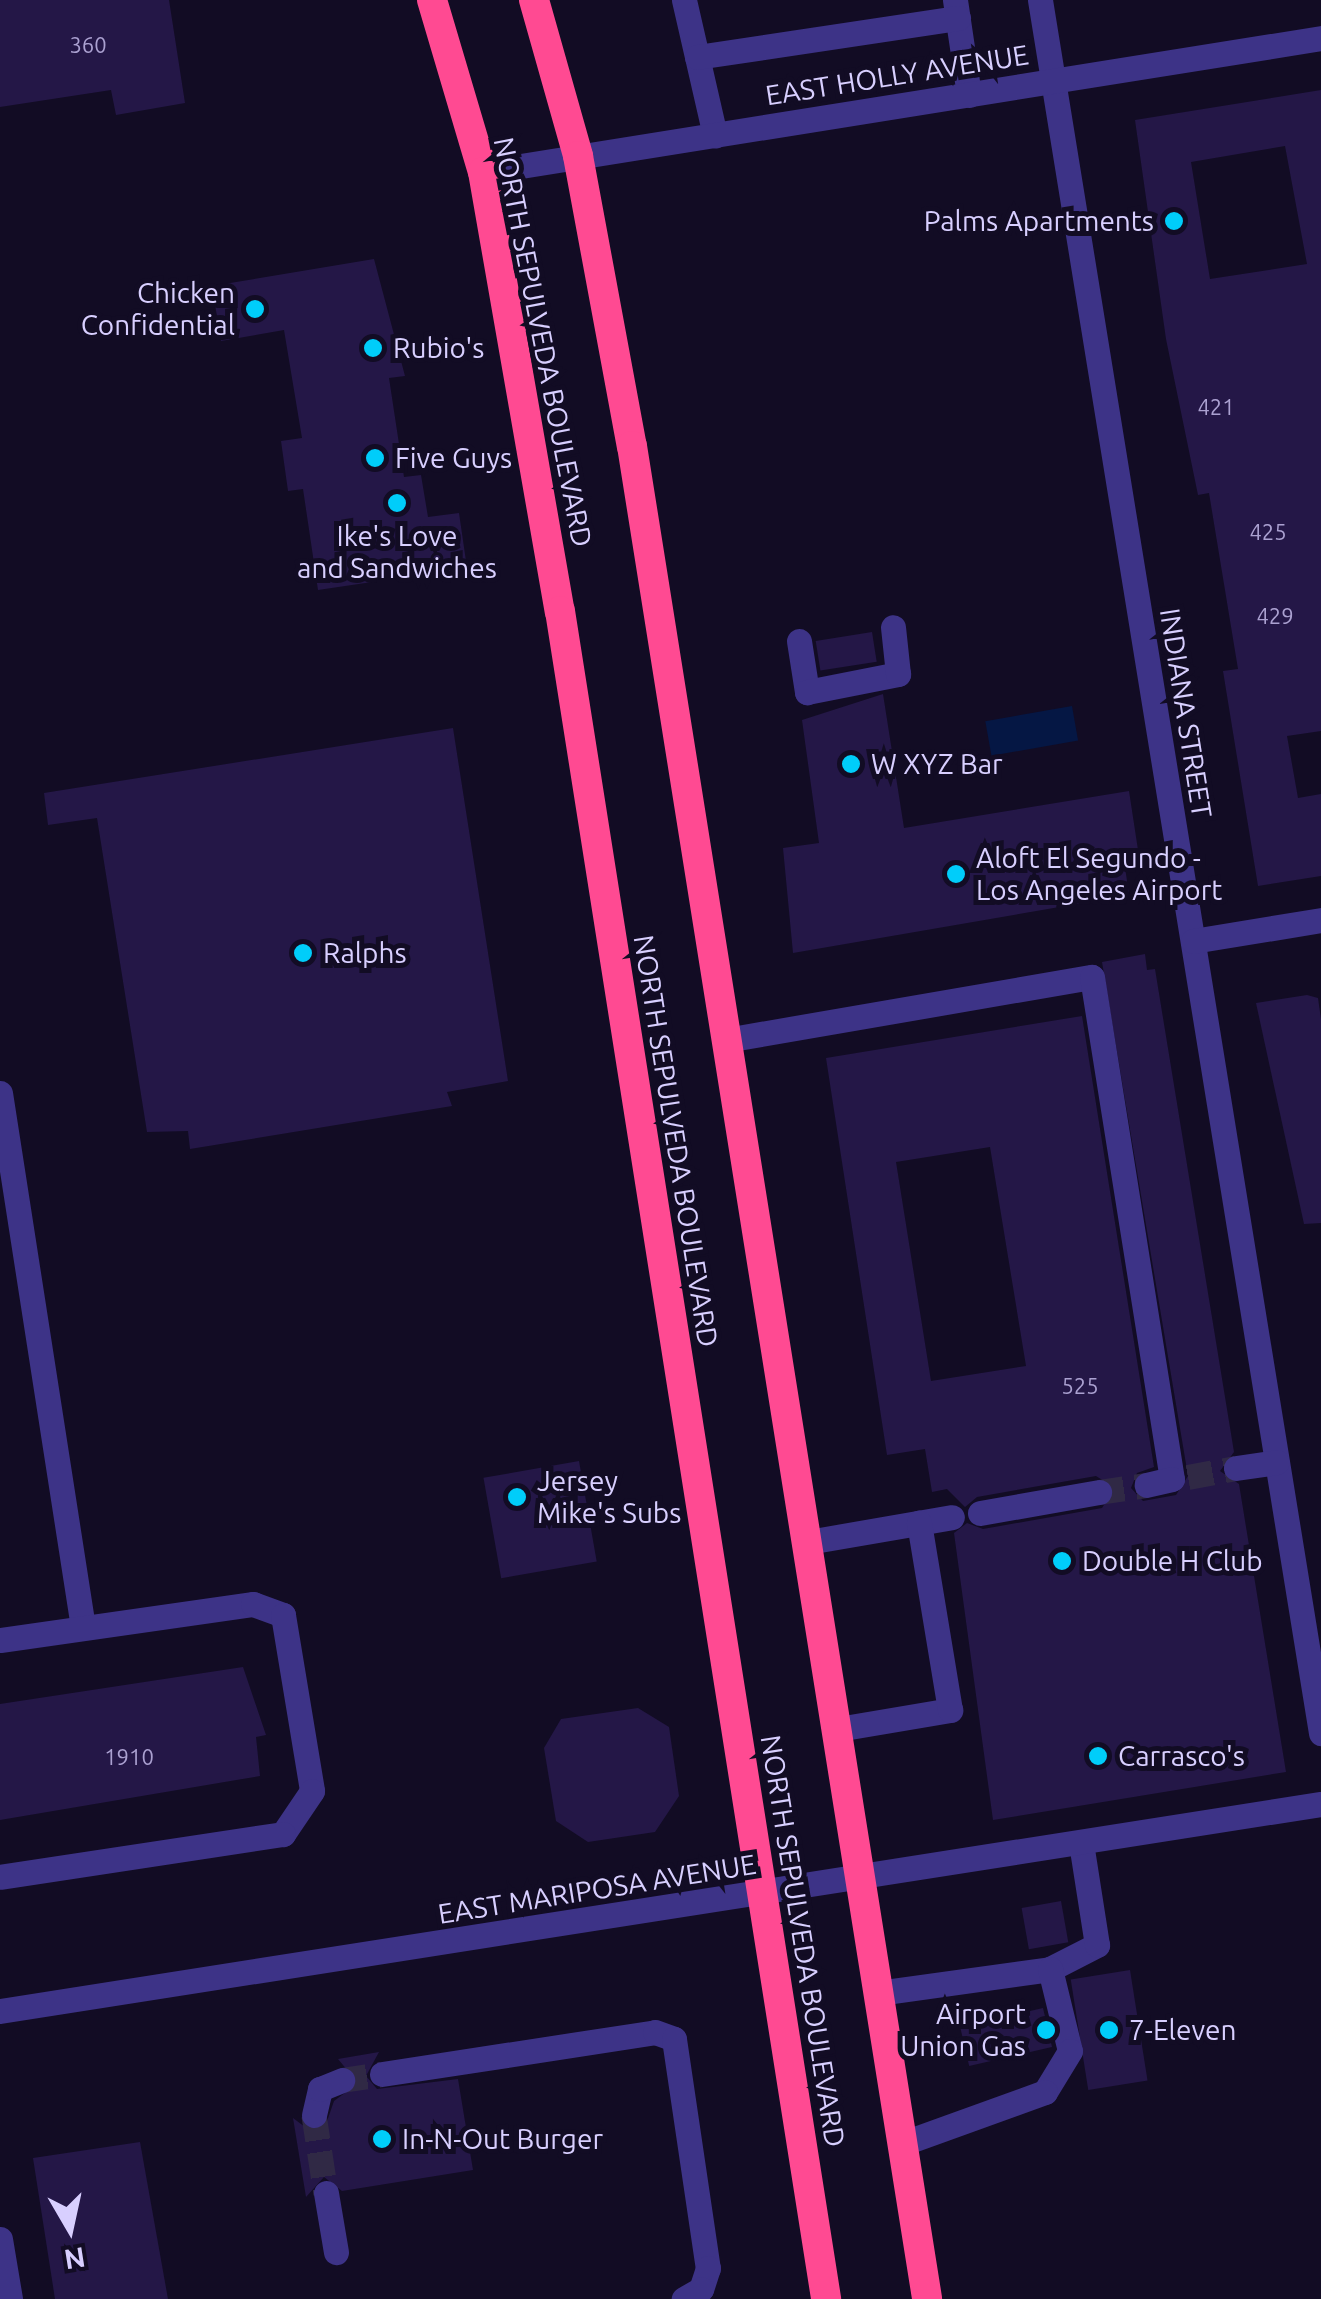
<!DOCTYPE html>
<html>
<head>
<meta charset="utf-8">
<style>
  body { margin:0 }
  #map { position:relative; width:1321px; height:2299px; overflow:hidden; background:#120c24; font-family:Ubuntu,sans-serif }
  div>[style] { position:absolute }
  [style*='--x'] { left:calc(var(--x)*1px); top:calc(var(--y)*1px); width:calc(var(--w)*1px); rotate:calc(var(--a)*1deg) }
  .water>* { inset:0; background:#051744; transform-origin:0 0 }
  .building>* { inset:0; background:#241747; transform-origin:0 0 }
  .minor-tunnel>* { height:25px; margin-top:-12.5px; transform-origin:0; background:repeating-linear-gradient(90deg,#302945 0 25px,transparent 0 37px) }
  .minor>* { height:25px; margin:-12.5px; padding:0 12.5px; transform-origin:12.5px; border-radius:12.5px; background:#3d3387 }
  .highway>* { height:30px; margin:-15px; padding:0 15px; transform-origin:15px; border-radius:15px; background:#ff4a92 }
  .dots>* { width:28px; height:28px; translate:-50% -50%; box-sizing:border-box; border:5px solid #120c24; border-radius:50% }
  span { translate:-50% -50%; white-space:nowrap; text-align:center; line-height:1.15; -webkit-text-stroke:10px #120c24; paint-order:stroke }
  .number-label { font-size:22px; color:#aba1d1 }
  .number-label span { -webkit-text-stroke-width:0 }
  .street-label { font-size:28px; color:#d8cfff }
  .poi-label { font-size:28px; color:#d8cfff }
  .right { translate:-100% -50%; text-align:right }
  .left { translate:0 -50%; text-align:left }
  .north { position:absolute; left:20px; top:2179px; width:100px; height:100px; -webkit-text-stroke:8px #120c24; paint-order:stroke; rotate:171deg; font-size:28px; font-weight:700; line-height:40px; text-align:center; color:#d8cfff }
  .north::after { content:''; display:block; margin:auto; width:35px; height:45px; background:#d8cfff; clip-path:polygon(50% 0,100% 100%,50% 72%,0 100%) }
</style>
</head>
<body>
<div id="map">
  <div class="water">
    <div style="left:1072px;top:706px;width:35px;height:88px;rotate:80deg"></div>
  </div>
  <div class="building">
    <div style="clip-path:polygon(0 0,169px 0,185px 103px,116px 115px,111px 90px,0 107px)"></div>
    <div style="clip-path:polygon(evenodd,1321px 90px,1321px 731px,1287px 736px,1298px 798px,1321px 794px,1321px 876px,1258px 886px,1223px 671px,1238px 669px,1209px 493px,1198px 495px,1166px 339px,1135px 120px,1321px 90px,1285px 146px,1307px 264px,1210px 279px,1191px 162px,1285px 146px)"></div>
    <div style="clip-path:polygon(374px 259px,405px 376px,389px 378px,404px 477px,421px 475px,428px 517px,459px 513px,467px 568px,318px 590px,303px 489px,288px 491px,281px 441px,302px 438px,284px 330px,221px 341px,212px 286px)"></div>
    <div style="left:872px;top:632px;width:30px;height:57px;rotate:81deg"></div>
    <div style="clip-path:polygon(883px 694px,904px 828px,1129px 791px,1138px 850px,1123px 853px,1129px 895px,793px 953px,783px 848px,819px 843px,802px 720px)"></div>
    <div style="clip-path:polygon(453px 728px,508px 1081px,447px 1092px,452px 1106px,190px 1149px,188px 1131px,147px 1132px,97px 818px,48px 825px,44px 793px)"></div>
    <div style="clip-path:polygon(evenodd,1145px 954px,1147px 970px,1155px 969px,1234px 1452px,1220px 1471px,1239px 1484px,1286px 1772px,993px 1820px,954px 1533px,967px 1523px,983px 1529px,1102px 1508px,1115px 1488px,1096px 1476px,977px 1497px,965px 1507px,947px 1489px,932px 1492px,925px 1449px,887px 1455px,826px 1058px,1082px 1016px,1154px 1467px,1137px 1473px,1131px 1488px,1143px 1501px,1176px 1495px,1188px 1476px,1102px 962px,1145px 954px,990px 1147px,1026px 1366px,931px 1381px,896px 1162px,990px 1147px)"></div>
    <div style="clip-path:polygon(1307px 995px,1318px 998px,1321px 1019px,1321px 1223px,1304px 1224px,1256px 1003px)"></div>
    <div style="left:579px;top:1461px;width:102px;height:97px;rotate:80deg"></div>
    <div style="clip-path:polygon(243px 1667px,266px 1735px,256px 1737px,260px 1776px,0 1820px,0 1704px)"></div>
    <div style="clip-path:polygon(638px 1708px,669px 1727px,679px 1796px,655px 1832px,588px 1842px,556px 1821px,544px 1748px,561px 1719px)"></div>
    <div style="left:1061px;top:1901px;width:42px;height:40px;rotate:80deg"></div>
    <div style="left:1130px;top:1970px;width:112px;height:60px;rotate:81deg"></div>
    <div style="left:1043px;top:2008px;width:40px;height:85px;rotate:77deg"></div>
    <div style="clip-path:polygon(379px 2052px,366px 2076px,377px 2089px,458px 2079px,473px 2170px,342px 2191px,324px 2177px,306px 2197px,293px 2118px,309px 2130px,325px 2127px,334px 2101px,358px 2083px,338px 2059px)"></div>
    <div style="clip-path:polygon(140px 2142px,168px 2299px,55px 2299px,33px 2158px)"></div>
  </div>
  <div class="minor-tunnel">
    <div style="--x:1188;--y:1477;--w:49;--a:-10.6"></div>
    <div style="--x:1099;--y:1492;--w:49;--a:-8.3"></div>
    <div style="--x:342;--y:2080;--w:40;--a:-8.5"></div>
    <div style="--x:314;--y:2115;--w:79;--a:81.3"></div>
  </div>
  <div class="minor">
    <div style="--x:684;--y:0;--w:139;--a:77.1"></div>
    <div style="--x:955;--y:0;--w:96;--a:81.6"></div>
    <div style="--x:1040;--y:0;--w:1756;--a:80.79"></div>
    <div style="--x:697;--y:57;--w:264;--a:-8.5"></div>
    <div style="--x:483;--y:172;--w:849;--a:-9.08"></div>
    <div style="--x:799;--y:641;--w:52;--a:81.1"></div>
    <div style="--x:807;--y:692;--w:93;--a:-11.2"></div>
    <div style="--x:898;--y:674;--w:47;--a:-96.1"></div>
    <div style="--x:1193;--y:941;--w:130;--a:-9.3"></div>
    <div style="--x:726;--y:1040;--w:371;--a:-9.8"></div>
    <div style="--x:1092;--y:977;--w:508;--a:80.95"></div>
    <div style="--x:1172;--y:1479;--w:26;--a:167"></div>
    <div style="--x:0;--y:1093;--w:540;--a:81.17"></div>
    <div style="--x:1236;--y:1468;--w:41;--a:-8.3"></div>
    <div style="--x:980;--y:1513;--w:121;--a:-10"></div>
    <div style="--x:808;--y:1542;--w:146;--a:-9.8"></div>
    <div style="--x:0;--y:1640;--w:256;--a:-8.1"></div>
    <div style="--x:253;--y:1604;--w:32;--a:20"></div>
    <div style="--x:283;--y:1615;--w:178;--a:80.6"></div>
    <div style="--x:312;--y:1791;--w:52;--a:124"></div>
    <div style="--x:283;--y:1834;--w:286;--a:171.4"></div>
    <div style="--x:838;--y:1729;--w:114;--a:-9.6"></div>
    <div style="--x:950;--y:1710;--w:190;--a:-99.4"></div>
    <div style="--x:1050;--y:1969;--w:53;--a:-27.1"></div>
    <div style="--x:1097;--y:1945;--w:103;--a:-98.9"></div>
    <div style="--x:878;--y:1993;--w:174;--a:-7.9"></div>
    <div style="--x:1050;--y:1969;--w:84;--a:76.3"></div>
    <div style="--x:1070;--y:2051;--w:48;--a:121.4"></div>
    <div style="--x:1045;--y:2092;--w:153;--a:160.1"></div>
    <div style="--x:0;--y:2011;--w:1337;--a:-8.91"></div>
    <div style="--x:382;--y:2074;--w:276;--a:-8.7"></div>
    <div style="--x:655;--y:2032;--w:20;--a:20"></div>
    <div style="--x:674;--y:2039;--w:232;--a:81.6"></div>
    <div style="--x:708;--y:2268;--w:22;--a:108"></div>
    <div style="--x:701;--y:2289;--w:20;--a:150"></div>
    <div style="--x:314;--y:2115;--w:27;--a:-77"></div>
    <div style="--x:320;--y:2089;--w:24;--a:-22"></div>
    <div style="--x:326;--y:2193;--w:60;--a:80.4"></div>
    <div style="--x:0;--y:2239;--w:61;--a:80.5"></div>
  </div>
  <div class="highway">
    <div style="--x:432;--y:0;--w:179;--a:73.5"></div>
    <div style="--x:483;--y:172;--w:446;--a:80.1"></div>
    <div style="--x:560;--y:611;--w:1709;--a:81.04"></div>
    <div style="--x:534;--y:0;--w:162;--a:74.2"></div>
    <div style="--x:578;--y:156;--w:295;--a:79.5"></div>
    <div style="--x:632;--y:446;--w:1876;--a:80.95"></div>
  </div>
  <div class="dots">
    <div style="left:1174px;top:221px;background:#00cdfa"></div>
    <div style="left:255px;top:309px;background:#00cdfa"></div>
    <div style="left:373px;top:348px;background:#00cdfa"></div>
    <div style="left:375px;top:458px;background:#00cdfa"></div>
    <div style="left:397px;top:503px;background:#00cdfa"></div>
    <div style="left:851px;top:764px;background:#00cdfa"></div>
    <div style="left:956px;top:874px;background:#00cdfa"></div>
    <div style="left:303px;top:953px;background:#00cdfa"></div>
    <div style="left:517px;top:1497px;background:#00cdfa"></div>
    <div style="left:1062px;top:1561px;background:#00cdfa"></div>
    <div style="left:1098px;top:1756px;background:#00cdfa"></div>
    <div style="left:1046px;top:2030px;background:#00cdfa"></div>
    <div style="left:1109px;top:2030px;background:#00cdfa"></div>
    <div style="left:382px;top:2139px;background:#00cdfa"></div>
  </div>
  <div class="number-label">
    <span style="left:88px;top:45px">360</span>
    <span style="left:1216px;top:407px">421</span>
    <span style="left:1268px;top:532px">425</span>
    <span style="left:1275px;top:616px">429</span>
    <span style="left:1080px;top:1386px">525</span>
    <span style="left:129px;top:1757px">1910</span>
  </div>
  <div class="street-label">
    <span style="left:897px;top:75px;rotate:-9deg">EAST HOLLY AVENUE</span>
    <span style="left:543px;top:342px;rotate:79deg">NORTH SEPULVEDA BOULEVARD</span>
    <span style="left:1186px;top:713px;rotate:81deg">INDIANA STREET</span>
    <span style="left:676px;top:1141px;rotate:81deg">NORTH SEPULVEDA BOULEVARD</span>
    <span style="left:597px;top:1889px;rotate:-9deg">EAST MARIPOSA AVENUE</span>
    <span style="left:803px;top:1941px;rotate:81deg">NORTH SEPULVEDA BOULEVARD</span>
  </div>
  <div class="poi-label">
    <span class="right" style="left:1154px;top:221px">Palms Apartments</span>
    <span class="right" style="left:235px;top:309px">Chicken<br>Confidential</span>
    <span class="left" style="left:393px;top:348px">Rubio's</span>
    <span class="left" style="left:395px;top:458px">Five Guys</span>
    <span style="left:397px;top:552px">Ike's Love<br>and Sandwiches</span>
    <span class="left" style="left:871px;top:764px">W XYZ Bar</span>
    <span class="left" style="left:976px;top:874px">Aloft El Segundo -<br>Los Angeles Airport</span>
    <span class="left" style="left:323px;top:953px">Ralphs</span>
    <span class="left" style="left:537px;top:1497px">Jersey<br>Mike's Subs</span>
    <span class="left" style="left:1082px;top:1561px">Double H Club</span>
    <span class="left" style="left:1118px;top:1756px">Carrasco's</span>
    <span class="right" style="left:1026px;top:2030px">Airport<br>Union Gas</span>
    <span class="left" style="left:1129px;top:2030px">7-Eleven</span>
    <span class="left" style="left:402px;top:2139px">In-N-Out Burger</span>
  </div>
  <div class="north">N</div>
</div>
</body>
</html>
